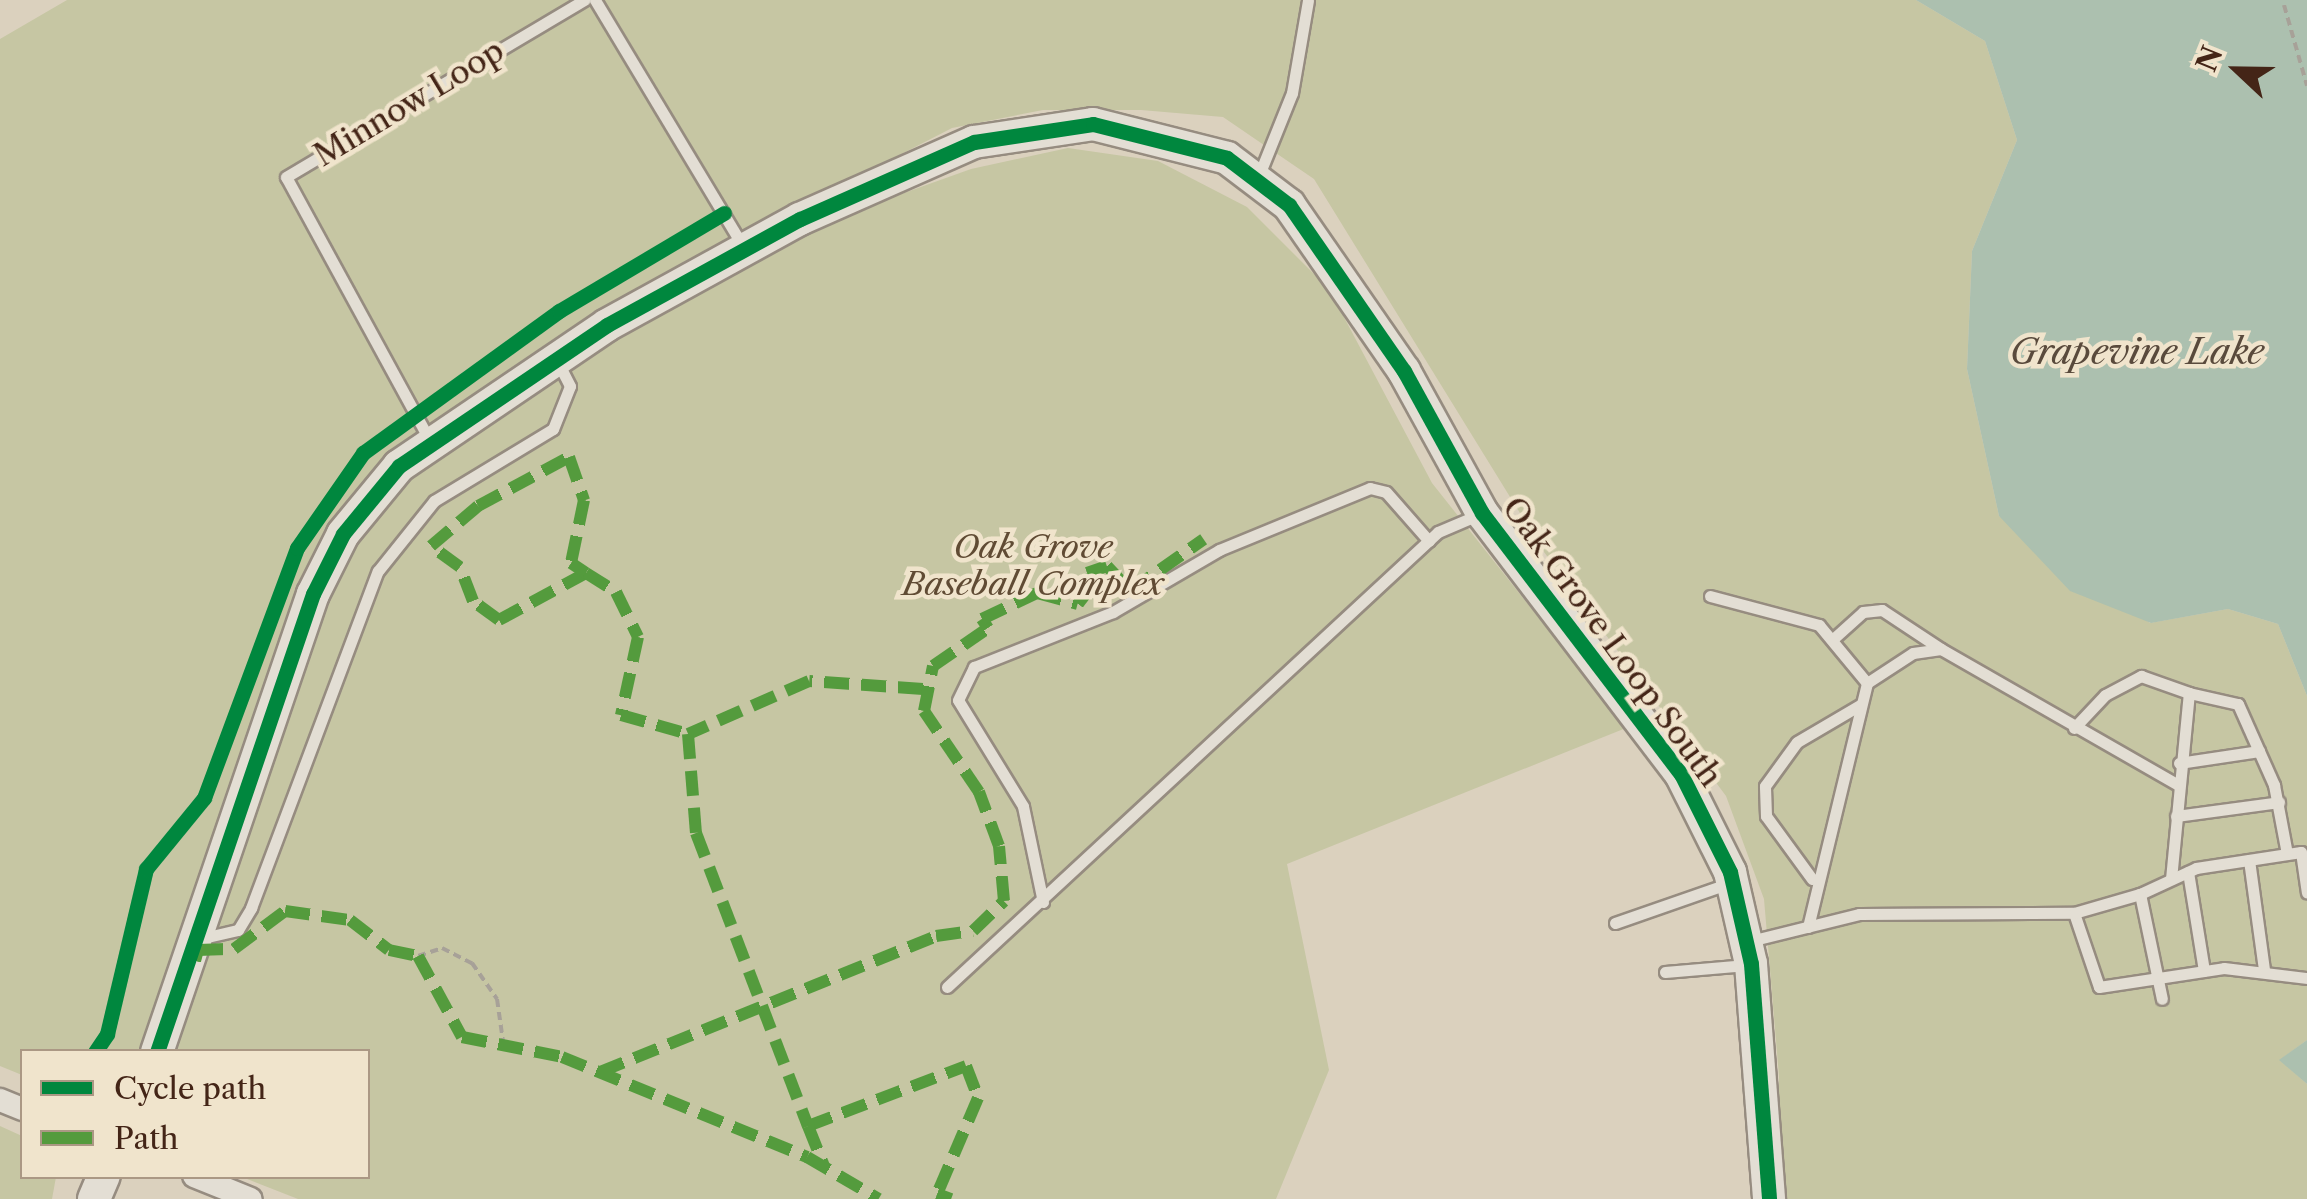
<!DOCTYPE html>
<html>
<head>
<meta charset="utf-8">
<style>
  body { margin:0 }
  #map { position:relative; width:2307px; height:1199px; overflow:hidden; background:#dbd1be; font-family:"Libre Caslon Text",serif }
  div>[style] { position:absolute }
  [style*='--x'] { left:calc(var(--x)*1px); top:calc(var(--y)*1px); width:calc(var(--w)*1px); rotate:calc(var(--a)*1deg) }
  .green>* { inset:0; background:#c6c6a3 }
  .water>* { inset:0; background:#acc0af }
  .path>* { height:4px; margin-top:-2px; transform-origin:0; background:repeating-linear-gradient(90deg,#a7a198 0 8px,transparent 0 13px) }
  .roads { filter:drop-shadow(2px 0 #968c80) drop-shadow(-2px 0 #968c80) drop-shadow(0 2px #968c80) drop-shadow(0 -2px #968c80) }
  .lane>* { height:11px; margin:-5.5px; padding:0 5.5px; transform-origin:5.5px; border-radius:5.5px; background:#e3ded4 }
  .street>* { height:22px; margin:-11px; padding:0 11px; transform-origin:11px; border-radius:11px; background:#e3ded4 }
  .secondary>* { height:32px; margin:-16px; padding:0 16px; transform-origin:16px; border-radius:16px; background:#e3ded4 }
  .quiet>* { height:12px; margin-top:-6px; transform-origin:0; background:repeating-linear-gradient(90deg,#549b3d 0 25px,transparent 0 37px) }
  .cycleway>* { height:15px; margin:-7.5px; padding:0 7.5px; transform-origin:7.5px; border-radius:7.5px; background:#00873e }
  span { translate:-50% -50%; white-space:nowrap; text-align:center; line-height:1.15; -webkit-text-stroke:9px #f0e4cc; paint-order:stroke }
  .street-label { font-size:32px; color:#442517 }
  .park-label { font-size:32px; color:#604b34; font-style:italic }
  .water-label { font-size:35px; color:#594a3c; font-style:italic }
  .legend { position:absolute; left:20px; top:1049px; width:350px; height:130px; box-sizing:border-box; background:#f0e4cc; border:2px solid #ab9884; margin:0; padding:12px 18px; list-style:none; font-size:30px; color:#442517 }
  .legend li { display:flex; align-items:center; gap:20px; height:50px }
  .legend b { width:50px; border:2px solid #ab9884 }
  .north { position:absolute; left:2187px; top:20px; width:100px; height:100px; -webkit-text-stroke:8px #f0e4cc; paint-order:stroke; rotate:292deg; font-size:28px; font-weight:700; line-height:40px; text-align:center; color:#442517 }
  .north::after { content:''; display:block; margin:auto; width:35px; height:45px; background:#442517; clip-path:polygon(50% 0,100% 100%,50% 72%,0 100%) }
</style>
</head>
<body>
<div id="map">
  <div class="green">
    <div style="clip-path:polygon(67px 0,1916px 0,1985px 41px,2017px 140px,1972px 251px,1967px 369px,1999px 516px,2150px 623px,2228px 609px,2278px 624px,2307px 696px,2307px 1040px,2280px 1060px,2307px 1084px,2307px 1199px,1777px 1199px,1779px 1076px,1764px 899px,1726px 796px,1544px 552px,1314px 179px,1223px 117px,1141px 110px,1043px 110px,952px 128px,598px 310px,601px 347px,837px 217px,971px 169px,1068px 148px,1158px 161px,1247px 207px,1329px 289px,1432px 483px,1626px 728px,1287px 864px,1329px 1070px,1276px 1199px,298px 1199px,242px 1177px,368px 1176px,368px 1052px,181px 1051px,148px 1040px,144px 1051px,22px 1052px,22px 1075px,0 1066px,0 39px)"></div>
    <div style="clip-path:polygon(0 1126px,22px 1136px,22px 1176px,56px 1177px,52px 1199px,0 1199px)"></div>
  </div>
  <div class="water">
    <div style="clip-path:polygon(1916px 0,2307px 0,2307px 696px,2278px 624px,2228px 609px,2151px 623px,2070px 591px,1999px 516px,1967px 369px,1972px 251px,2017px 140px,1985px 41px)"></div>
    <div style="clip-path:polygon(2307px 1040px,2307px 1084px,2279px 1060px)"></div>
  </div>
  <div class="path">
    <div style="--x:2284;--y:5;--w:84;--a:74.1"></div>
    <div style="--x:418;--y:956;--w:25;--a:-18"></div>
    <div style="--x:442;--y:948;--w:34;--a:27"></div>
    <div style="--x:472;--y:963;--w:44;--a:55.2"></div>
    <div style="--x:497;--y:999;--w:49;--a:81.9"></div>
  </div>
  <div class="roads">
    <div class="lane">
      <div style="--x:595;--y:0;--w:287;--a:59"></div>
      <div style="--x:1259;--y:175;--w:88;--a:-68.1"></div>
      <div style="--x:1292;--y:93;--w:94;--a:-80.2"></div>
      <div style="--x:429;--y:439;--w:298;--a:-118.6"></div>
      <div style="--x:286;--y:177;--w:347;--a:-30.7"></div>
      <div style="--x:1710;--y:596;--w:113;--a:14.9"></div>
      <div style="--x:1819;--y:625;--w:75;--a:50.4"></div>
      <div style="--x:1833;--y:639;--w:40;--a:-42"></div>
      <div style="--x:1863;--y:612;--w:19;--a:-6"></div>
      <div style="--x:1882;--y:610;--w:71;--a:33.5"></div>
      <div style="--x:2074;--y:728;--w:45;--a:-46.8"></div>
      <div style="--x:2105;--y:695;--w:41;--a:-27.8"></div>
      <div style="--x:2141;--y:676;--w:51;--a:19.5"></div>
      <div style="--x:2179;--y:763;--w:81;--a:-8.5"></div>
      <div style="--x:2176;--y:816;--w:104;--a:-7.7"></div>
      <div style="--x:2249;--y:860;--w:111;--a:82.2"></div>
      <div style="--x:2188;--y:872;--w:100;--a:80.8"></div>
      <div style="--x:1812;--y:879;--w:78;--a:-126.1"></div>
      <div style="--x:1766;--y:816;--w:30;--a:-92"></div>
      <div style="--x:1765;--y:786;--w:54;--a:-54"></div>
      <div style="--x:1797;--y:742;--w:73;--a:-30.4"></div>
      <div style="--x:2171;--y:879;--w:187;--a:-84.5"></div>
      <div style="--x:2189;--y:693;--w:50;--a:12.7"></div>
      <div style="--x:2238;--y:704;--w:89;--a:66"></div>
      <div style="--x:2274;--y:785;--w:70;--a:79.3"></div>
      <div style="--x:2140;--y:894;--w:62;--a:-24.9"></div>
      <div style="--x:2196;--y:868;--w:106;--a:-8.7"></div>
      <div style="--x:2301;--y:852;--w:41;--a:81.7"></div>
      <div style="--x:1043;--y:902;--w:98;--a:-101.8"></div>
      <div style="--x:1023;--y:806;--w:124;--a:-121.5"></div>
      <div style="--x:958;--y:700;--w:37;--a:-64"></div>
      <div style="--x:974;--y:667;--w:149;--a:-21.6"></div>
      <div style="--x:1113;--y:612;--w:123;--a:-30.3"></div>
      <div style="--x:1219;--y:550;--w:163;--a:-22.3"></div>
      <div style="--x:1370;--y:488;--w:16;--a:14"></div>
      <div style="--x:1386;--y:492;--w:65;--a:48.7"></div>
      <div style="--x:2074;--y:913;--w:78;--a:71.3"></div>
      <div style="--x:2099;--y:987;--w:126;--a:-8.6"></div>
      <div style="--x:2224;--y:968;--w:84;--a:6.9"></div>
      <div style="--x:1615;--y:923;--w:122;--a:-19.2"></div>
      <div style="--x:1808;--y:927;--w:251;--a:-76.4"></div>
      <div style="--x:1867;--y:683;--w:55;--a:-33.1"></div>
      <div style="--x:1913;--y:653;--w:28;--a:-8"></div>
      <div style="--x:1941;--y:649;--w:273;--a:29.8"></div>
      <div style="--x:203;--y:938;--w:36;--a:-13"></div>
      <div style="--x:238;--y:930;--w:26;--a:-59"></div>
      <div style="--x:251;--y:908;--w:360;--a:-69.4"></div>
      <div style="--x:378;--y:571;--w:90;--a:-51.3"></div>
      <div style="--x:434;--y:501;--w:139;--a:-31.2"></div>
      <div style="--x:553;--y:429;--w:46;--a:-68.4"></div>
      <div style="--x:570;--y:386;--w:29;--a:-117"></div>
      <div style="--x:1750;--y:941;--w:112;--a:-13.9"></div>
      <div style="--x:1859;--y:914;--w:215;--a:-0.3"></div>
      <div style="--x:2074;--y:913;--w:69;--a:-16.1"></div>
      <div style="--x:2140;--y:894;--w:107;--a:78.2"></div>
      <div style="--x:1665;--y:972;--w:82;--a:-4.9"></div>
      <div style="--x:947;--y:987;--w:669;--a:-42.82"></div>
      <div style="--x:1438;--y:532;--w:43;--a:-23"></div>
    </div>
    <div class="street">
      <div style="--x:0;--y:1100;--w:24;--a:22"></div>
      <div style="--x:194;--y:1176;--w:61;--a:22"></div>
    </div>
    <div class="secondary">
      <div style="--x:157;--y:1052;--w:484;--a:-71.2"></div>
      <div style="--x:313;--y:594;--w:67;--a:-63.4"></div>
      <div style="--x:343;--y:534;--w:88;--a:-50.5"></div>
      <div style="--x:399;--y:466;--w:251;--a:-34.1"></div>
      <div style="--x:607;--y:325;--w:220;--a:-28.8"></div>
      <div style="--x:800;--y:219;--w:190;--a:-23.9"></div>
      <div style="--x:974;--y:142;--w:120;--a:-8.6"></div>
      <div style="--x:1093;--y:124;--w:138;--a:14.2"></div>
      <div style="--x:1227;--y:158;--w:78;--a:37.2"></div>
      <div style="--x:1289;--y:205;--w:202;--a:55.3"></div>
      <div style="--x:1404;--y:371;--w:162;--a:61.2"></div>
      <div style="--x:1482;--y:513;--w:328;--a:52.7"></div>
      <div style="--x:1681;--y:774;--w:110;--a:63.4"></div>
      <div style="--x:1730;--y:872;--w:94;--a:77.1"></div>
      <div style="--x:1751;--y:964;--w:236;--a:85.6"></div>
      <div style="--x:94;--y:1199;--w:25;--a:-67"></div>
    </div>
  </div>
  <div class="quiet">
    <div style="--x:586;--y:573;--w:99;--a:151.6"></div>
    <div style="--x:499;--y:620;--w:32;--a:-144"></div>
    <div style="--x:473;--y:601;--w:36;--a:-111"></div>
    <div style="--x:460;--y:567;--w:36;--a:-144"></div>
    <div style="--x:431;--y:546;--w:62;--a:-40.4"></div>
    <div style="--x:478;--y:506;--w:103;--a:-28.3"></div>
    <div style="--x:569;--y:457;--w:46;--a:70.8"></div>
    <div style="--x:584;--y:500;--w:64;--a:101.7"></div>
    <div style="--x:571;--y:563;--w:18;--a:34"></div>
    <div style="--x:586;--y:573;--w:36;--a:32"></div>
    <div style="--x:616;--y:592;--w:50;--a:63.9"></div>
    <div style="--x:638;--y:637;--w:80;--a:102.3"></div>
    <div style="--x:621;--y:715;--w:70;--a:15.8"></div>
    <div style="--x:923;--y:689;--w:114;--a:-176"></div>
    <div style="--x:809;--y:681;--w:132;--a:156.3"></div>
    <div style="--x:688;--y:734;--w:99;--a:85.4"></div>
    <div style="--x:696;--y:833;--w:314;--a:69.1"></div>
    <div style="--x:808;--y:1126;--w:169;--a:-20.8"></div>
    <div style="--x:966;--y:1066;--w:34;--a:69"></div>
    <div style="--x:978;--y:1098;--w:104;--a:113.1"></div>
    <div style="--x:937;--y:1194;--w:15;--a:20"></div>
    <div style="--x:195;--y:961;--w:11;--a:-75"></div>
    <div style="--x:198;--y:950;--w:36;--a:-2"></div>
    <div style="--x:234;--y:949;--w:64;--a:-36.7"></div>
    <div style="--x:285;--y:911;--w:66;--a:7.9"></div>
    <div style="--x:350;--y:920;--w:49;--a:37.6"></div>
    <div style="--x:389;--y:950;--w:30;--a:12"></div>
    <div style="--x:418;--y:956;--w:92;--a:61.5"></div>
    <div style="--x:462;--y:1037;--w:102;--a:11.3"></div>
    <div style="--x:562;--y:1057;--w:265;--a:22.2"></div>
    <div style="--x:807;--y:1157;--w:83;--a:30.3"></div>
    <div style="--x:600;--y:1072;--w:362;--a:-22"></div>
    <div style="--x:936;--y:936;--w:37;--a:-8"></div>
    <div style="--x:973;--y:931;--w:43;--a:-44.1"></div>
    <div style="--x:1004;--y:901;--w:55;--a:-95.2"></div>
    <div style="--x:999;--y:846;--w:58;--a:-110.3"></div>
    <div style="--x:979;--y:792;--w:98;--a:-124.2"></div>
    <div style="--x:924;--y:711;--w:46;--a:-78.7"></div>
    <div style="--x:933;--y:666;--w:67;--a:-34.6"></div>
    <div style="--x:988;--y:628;--w:11;--a:-124"></div>
    <div style="--x:982;--y:619;--w:61;--a:-25.3"></div>
    <div style="--x:1037;--y:593;--w:42;--a:15"></div>
    <div style="--x:1078;--y:604;--w:20;--a:-53"></div>
    <div style="--x:1090;--y:588;--w:15;--a:-101"></div>
    <div style="--x:1087;--y:573;--w:21;--a:-19"></div>
    <div style="--x:1107;--y:566;--w:34;--a:47"></div>
    <div style="--x:1130;--y:591;--w:90;--a:-35.1"></div>
    <div style="--x:808;--y:1126;--w:43;--a:68.2"></div>
  </div>
  <div class="cycleway">
    <div style="--x:95;--y:1052;--w:22;--a:-56"></div>
    <div style="--x:107;--y:1034;--w:170;--a:-76.7"></div>
    <div style="--x:146;--y:869;--w:92;--a:-50.8"></div>
    <div style="--x:204;--y:798;--w:267;--a:-69.6"></div>
    <div style="--x:297;--y:548;--w:116;--a:-55.2"></div>
    <div style="--x:363;--y:453;--w:242;--a:-35.9"></div>
    <div style="--x:559;--y:311;--w:192;--a:-30.7"></div>
    <div style="--x:157;--y:1052;--w:484;--a:-71.2"></div>
    <div style="--x:313;--y:594;--w:67;--a:-63.4"></div>
    <div style="--x:343;--y:534;--w:88;--a:-50.5"></div>
    <div style="--x:399;--y:466;--w:251;--a:-34.1"></div>
    <div style="--x:607;--y:325;--w:220;--a:-28.8"></div>
    <div style="--x:800;--y:219;--w:190;--a:-23.9"></div>
    <div style="--x:974;--y:142;--w:120;--a:-8.6"></div>
    <div style="--x:1093;--y:124;--w:138;--a:14.2"></div>
    <div style="--x:1227;--y:158;--w:78;--a:37.2"></div>
    <div style="--x:1289;--y:205;--w:202;--a:55.3"></div>
    <div style="--x:1404;--y:371;--w:162;--a:61.2"></div>
    <div style="--x:1482;--y:513;--w:328;--a:52.7"></div>
    <div style="--x:1681;--y:774;--w:110;--a:63.4"></div>
    <div style="--x:1730;--y:872;--w:94;--a:77.1"></div>
    <div style="--x:1751;--y:964;--w:236;--a:85.6"></div>
  </div>
  <div class="street-label">
    <span style="left:409px;top:103px;rotate:-31deg">Minnow Loop</span>
    <span style="left:1612px;top:642px;rotate:54deg">Oak Grove Loop South</span>
  </div>
  <div class="park-label">
    <span style="left:1033px;top:566px">Oak Grove<br>Baseball Complex</span>
  </div>
  <div class="water-label">
    <span style="left:2137px;top:352px">Grapevine Lake</span>
  </div>
  <ul class="legend">
  <li><b style="height:12px;background:#00873e"></b>Cycle path</li>
  <li><b style="height:12px;background:#549b3d"></b>Path</li>
  </ul>
  <div class="north">N</div>
</div>
</body>
</html>
